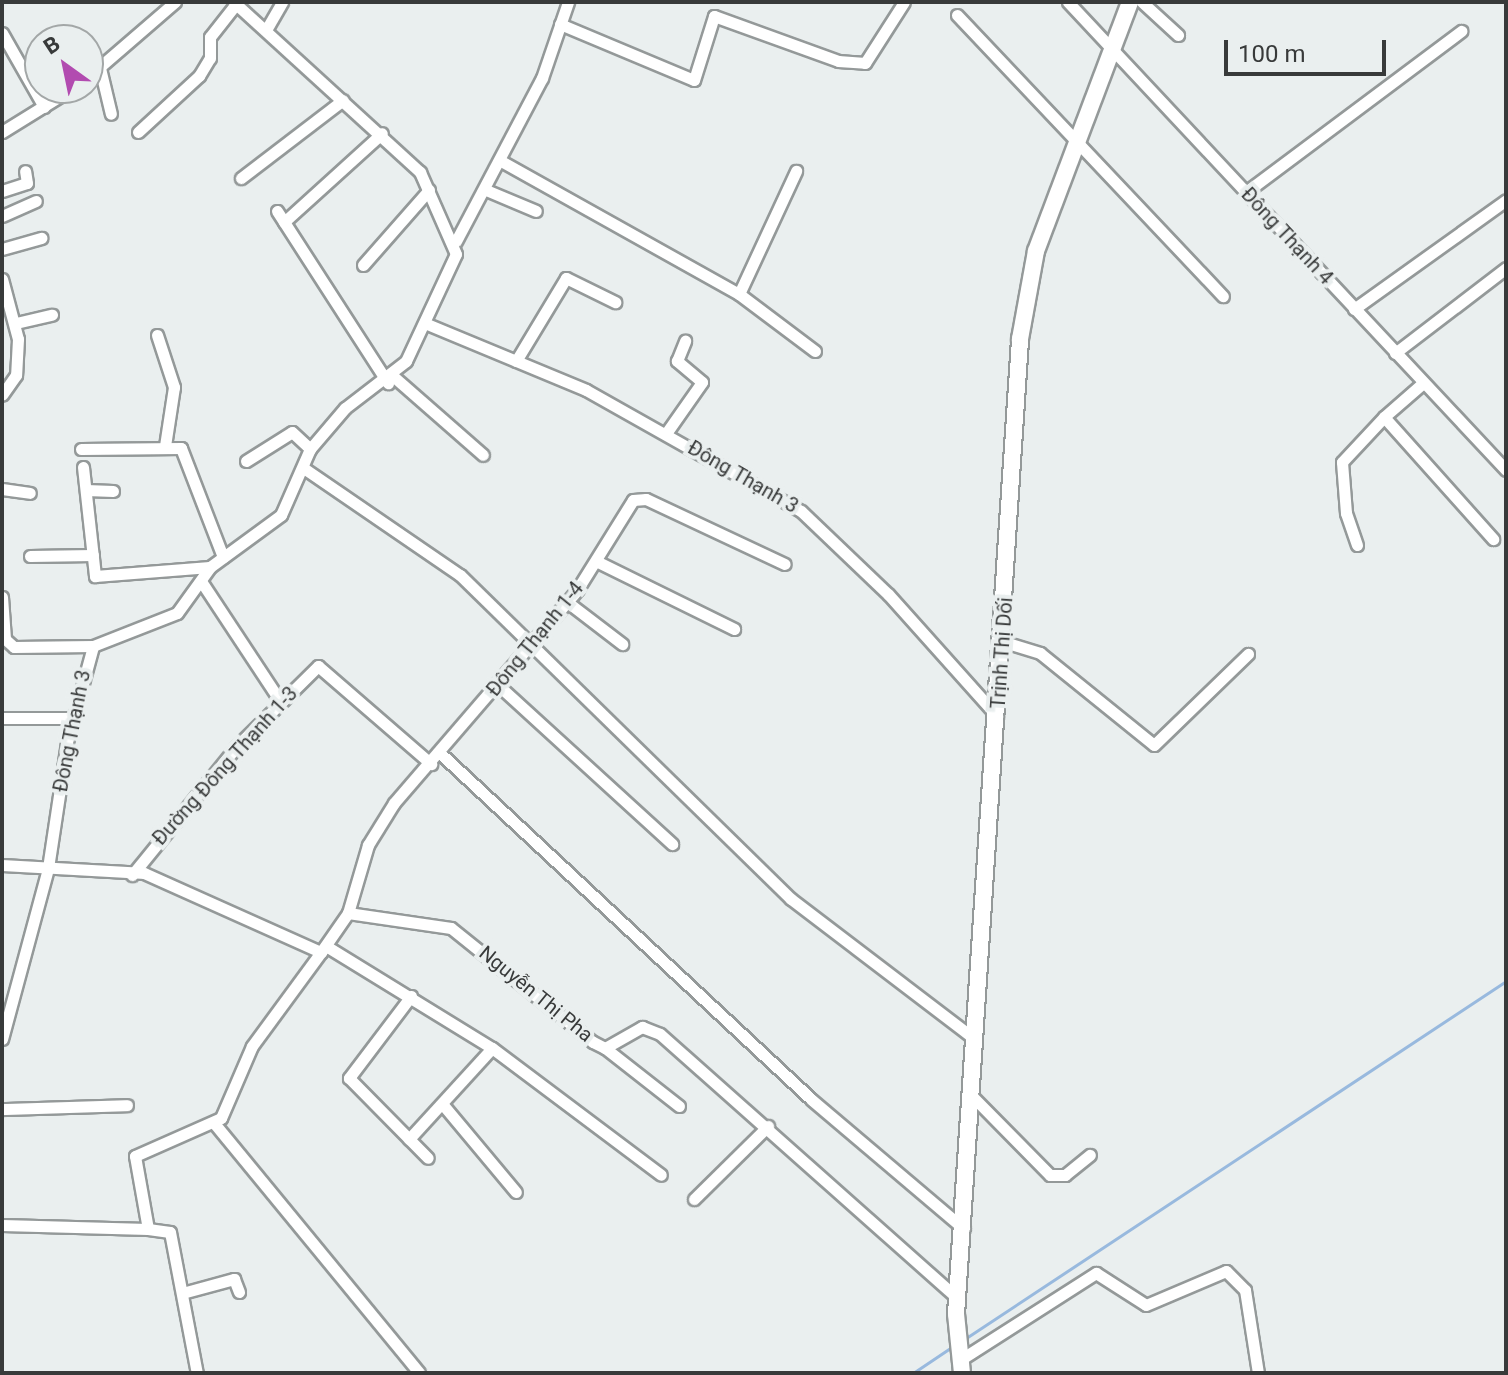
<!DOCTYPE html>
<html>
<head>
<meta charset="utf-8">
<style>
  body { margin:0 }
  #map { position:relative; width:1508px; height:1375px; overflow:hidden; background:#eaefef; font-family:Roboto,sans-serif }
  div>[style] { position:absolute }
  [style*='--x'] { left:calc(var(--x)*1px); top:calc(var(--y)*1px); width:calc(var(--w)*1px); rotate:calc(var(--a)*1deg) }
  .stream>* { height:3px; margin:-1.5px; padding:0 1.5px; transform-origin:1.5px; border-radius:1.5px; background:#98b9de }
  .roads { filter:drop-shadow(2px 0 #949999) drop-shadow(-2px 0 #949999) drop-shadow(0 2px #949999) drop-shadow(0 -2px #949999) }
  .street>* { height:11px; margin:-5.5px; padding:0 5.5px; transform-origin:5.5px; border-radius:5.5px; background:#fff }
  .secondary>* { height:16px; margin:-8px; padding:0 8px; transform-origin:8px; border-radius:8px; background:#fff }
  span { translate:-50% -50%; white-space:nowrap; text-align:center; line-height:1.15; -webkit-text-stroke:8px #eaefef; paint-order:stroke }
  .street-label { font-size:20px; color:#383a3a }
  .frame { position:absolute; inset:0; border:4px solid #383a3a; pointer-events:none }
  .north { position:absolute; left:24px; top:24px; width:80px; height:80px; box-sizing:border-box; background:#eaefef; border:2px solid #a3a7a7; border-radius:50%; rotate:327deg; font-size:22px; font-weight:700; line-height:32px; text-align:center; color:#383a3a }
  .north::after { content:''; display:block; margin:auto; width:28px; height:36px; background:#b24bb0; clip-path:polygon(50% 0,100% 100%,50% 72%,0 100%) }
  .scale { position:absolute; left:1224px; top:40px; width:162px; height:36px; box-sizing:border-box; border:4px solid #383a3a; border-top:0; padding-left:10px; font-size:24px; line-height:28px; white-space:nowrap; color:#383a3a; -webkit-text-stroke:6px #eaefef; paint-order:stroke }
</style>
</head>
<body>
<div id="map">
  <div class="stream">
    <div style="--x:963;--y:1340;--w:651;--a:-33.47"></div>
    <div style="--x:913;--y:1373;--w:48;--a:-34"></div>
  </div>
  <div class="roads">
    <div class="street">
      <div style="--x:1068;--y:2;--w:641;--a:46.9"></div>
      <div style="--x:1142;--y:2;--w:49;--a:42.5"></div>
      <div style="--x:957;--y:15;--w:387;--a:46.6"></div>
      <div style="--x:560;--y:24;--w:145;--a:22.7"></div>
      <div style="--x:694;--y:80;--w:67;--a:-72.6"></div>
      <div style="--x:714;--y:16;--w:132;--a:19.9"></div>
      <div style="--x:838;--y:61;--w:27;--a:4"></div>
      <div style="--x:865;--y:63;--w:72;--a:-57.4"></div>
      <div style="--x:266;--y:30;--w:32;--a:-60"></div>
      <div style="--x:2;--y:33;--w:85;--a:60.4"></div>
      <div style="--x:100;--y:68;--w:47;--a:76.6"></div>
      <div style="--x:88;--y:77;--w:115;--a:-40.8"></div>
      <div style="--x:2;--y:132;--w:84;--a:-31.8"></div>
      <div style="--x:138;--y:132;--w:83;--a:-42.6"></div>
      <div style="--x:199;--y:76;--w:21;--a:-59"></div>
      <div style="--x:210;--y:58;--w:21;--a:-90"></div>
      <div style="--x:210;--y:37;--w:42;--a:-51.8"></div>
      <div style="--x:501;--y:161;--w:273;--a:29.2"></div>
      <div style="--x:739;--y:294;--w:95;--a:36.9"></div>
      <div style="--x:241;--y:178;--w:128;--a:-37.4"></div>
      <div style="--x:486;--y:190;--w:54;--a:22.8"></div>
      <div style="--x:2;--y:191;--w:26;--a:-18"></div>
      <div style="--x:27;--y:183;--w:12;--a:-99"></div>
      <div style="--x:1246;--y:192;--w:269;--a:-36.8"></div>
      <div style="--x:277;--y:211;--w:205;--a:57.2"></div>
      <div style="--x:2;--y:216;--w:37;--a:-24"></div>
      <div style="--x:284;--y:222;--w:132;--a:-42.2"></div>
      <div style="--x:456;--y:241;--w:184;--a:-62.2"></div>
      <div style="--x:542;--y:78;--w:80;--a:-71.1"></div>
      <div style="--x:2;--y:249;--w:41;--a:-15.8"></div>
      <div style="--x:363;--y:265;--w:100;--a:-48.7"></div>
      <div style="--x:2;--y:279;--w:62;--a:75.1"></div>
      <div style="--x:18;--y:339;--w:36;--a:93"></div>
      <div style="--x:16;--y:375;--w:24;--a:125"></div>
      <div style="--x:739;--y:294;--w:136;--a:-65.1"></div>
      <div style="--x:1354;--y:309;--w:187;--a:-35.6"></div>
      <div style="--x:16;--y:323;--w:37;--a:-13"></div>
      <div style="--x:427;--y:324;--w:172;--a:22.5"></div>
      <div style="--x:586;--y:390;--w:247;--a:29.4"></div>
      <div style="--x:801;--y:511;--w:120;--a:43.7"></div>
      <div style="--x:888;--y:594;--w:164;--a:48.2"></div>
      <div style="--x:157;--y:335;--w:55;--a:71.9"></div>
      <div style="--x:174;--y:387;--w:60;--a:98.7"></div>
      <div style="--x:1395;--y:353;--w:140;--a:-37.4"></div>
      <div style="--x:516;--y:361;--w:97;--a:-58.9"></div>
      <div style="--x:566;--y:278;--w:55;--a:26.1"></div>
      <div style="--x:394;--y:377;--w:118;--a:41.2"></div>
      <div style="--x:1423;--y:383;--w:52;--a:138.9"></div>
      <div style="--x:1384;--y:417;--w:164;--a:48.2"></div>
      <div style="--x:667;--y:432;--w:61;--a:-55"></div>
      <div style="--x:702;--y:382;--w:33;--a:-140"></div>
      <div style="--x:677;--y:361;--w:22;--a:-68"></div>
      <div style="--x:81;--y:449;--w:100;--a:-0.6"></div>
      <div style="--x:181;--y:448;--w:117;--a:68.9"></div>
      <div style="--x:246;--y:461;--w:54;--a:-32.2"></div>
      <div style="--x:292;--y:432;--w:25;--a:43"></div>
      <div style="--x:83;--y:467;--w:110;--a:83.7"></div>
      <div style="--x:95;--y:576;--w:115;--a:-4.5"></div>
      <div style="--x:305;--y:469;--w:188;--a:34.4"></div>
      <div style="--x:460;--y:575;--w:463;--a:44.4"></div>
      <div style="--x:791;--y:899;--w:231;--a:37.3"></div>
      <div style="--x:2;--y:489;--w:28;--a:8"></div>
      <div style="--x:86;--y:490;--w:27;--a:2"></div>
      <div style="--x:1357;--y:545;--w:34;--a:-109"></div>
      <div style="--x:1346;--y:513;--w:51;--a:-94.5"></div>
      <div style="--x:1342;--y:462;--w:62;--a:-47"></div>
      <div style="--x:30;--y:556;--w:63;--a:-0.9"></div>
      <div style="--x:596;--y:561;--w:154;--a:26.2"></div>
      <div style="--x:201;--y:581;--w:144;--a:56.6"></div>
      <div style="--x:2;--y:597;--w:42;--a:85.9"></div>
      <div style="--x:5;--y:639;--w:12;--a:42"></div>
      <div style="--x:14;--y:647;--w:79;--a:-0.7"></div>
      <div style="--x:566;--y:601;--w:71;--a:37.5"></div>
      <div style="--x:1001;--y:641;--w:41;--a:17.1"></div>
      <div style="--x:1040;--y:653;--w:146;--a:38.9"></div>
      <div style="--x:1154;--y:745;--w:131;--a:-44.1"></div>
      <div style="--x:498;--y:685;--w:236;--a:42.4"></div>
      <div style="--x:2;--y:718;--w:70;--a:0"></div>
      <div style="--x:441;--y:754;--w:507;--a:43"></div>
      <div style="--x:812;--y:1100;--w:199;--a:40.3"></div>
      <div style="--x:2;--y:865;--w:142;--a:3.2"></div>
      <div style="--x:144;--y:873;--w:194;--a:24.1"></div>
      <div style="--x:321;--y:952;--w:47;--a:-55.3"></div>
      <div style="--x:348;--y:913;--w:104;--a:8.3"></div>
      <div style="--x:451;--y:928;--w:182;--a:38.8"></div>
      <div style="--x:593;--y:1042;--w:13;--a:27"></div>
      <div style="--x:605;--y:1048;--w:43;--a:-29.6"></div>
      <div style="--x:642;--y:1027;--w:19;--a:21"></div>
      <div style="--x:660;--y:1034;--w:399;--a:41.6"></div>
      <div style="--x:132;--y:875;--w:166;--a:-50.9"></div>
      <div style="--x:237;--y:746;--w:114;--a:-44.6"></div>
      <div style="--x:318;--y:666;--w:150;--a:40.9"></div>
      <div style="--x:348;--y:913;--w:71;--a:-73.6"></div>
      <div style="--x:368;--y:845;--w:49;--a:-58.2"></div>
      <div style="--x:394;--y:803;--w:281;--a:-49.3"></div>
      <div style="--x:577;--y:590;--w:106;--a:-58.1"></div>
      <div style="--x:633;--y:500;--w:13;--a:-4"></div>
      <div style="--x:646;--y:499;--w:153;--a:25.1"></div>
      <div style="--x:326;--y:946;--w:195;--a:31.6"></div>
      <div style="--x:492;--y:1048;--w:211;--a:36.9"></div>
      <div style="--x:411;--y:996;--w:103;--a:127.1"></div>
      <div style="--x:349;--y:1078;--w:112;--a:45.4"></div>
      <div style="--x:2;--y:1039;--w:177;--a:-74.9"></div>
      <div style="--x:48;--y:868;--w:127;--a:-81.4"></div>
      <div style="--x:67;--y:742;--w:99;--a:-74.8"></div>
      <div style="--x:93;--y:646;--w:90;--a:-21.4"></div>
      <div style="--x:177;--y:613;--w:57;--a:-54.3"></div>
      <div style="--x:210;--y:567;--w:88;--a:-36.2"></div>
      <div style="--x:281;--y:515;--w:72;--a:-66.3"></div>
      <div style="--x:310;--y:449;--w:54;--a:-49.5"></div>
      <div style="--x:345;--y:408;--w:77;--a:-37.6"></div>
      <div style="--x:406;--y:361;--w:118;--a:-65"></div>
      <div style="--x:456;--y:254;--w:90;--a:-113.7"></div>
      <div style="--x:420;--y:172;--w:252;--a:-137.6"></div>
      <div style="--x:605;--y:1048;--w:94;--a:38.1"></div>
      <div style="--x:972;--y:1096;--w:111;--a:45.4"></div>
      <div style="--x:1050;--y:1175;--w:15;--a:0"></div>
      <div style="--x:1065;--y:1175;--w:32;--a:-39"></div>
      <div style="--x:444;--y:1106;--w:112;--a:50.1"></div>
      <div style="--x:2;--y:1109;--w:125;--a:-1.8"></div>
      <div style="--x:214;--y:1123;--w:323;--a:50.6"></div>
      <div style="--x:409;--y:1139;--w:123;--a:-47.6"></div>
      <div style="--x:694;--y:1199;--w:104;--a:-44.6"></div>
      <div style="--x:2;--y:1225;--w:146;--a:1.6"></div>
      <div style="--x:148;--y:1229;--w:74;--a:-100.1"></div>
      <div style="--x:135;--y:1156;--w:94;--a:-23.8"></div>
      <div style="--x:221;--y:1118;--w:78;--a:-66.7"></div>
      <div style="--x:252;--y:1046;--w:117;--a:-53.7"></div>
      <div style="--x:148;--y:1229;--w:22;--a:8"></div>
      <div style="--x:170;--y:1232;--w:144;--a:79.2"></div>
      <div style="--x:186;--y:1292;--w:50;--a:-15.2"></div>
      <div style="--x:234;--y:1279;--w:14;--a:69"></div>
      <div style="--x:963;--y:1358;--w:158;--a:-32.6"></div>
      <div style="--x:1096;--y:1273;--w:59;--a:32.6"></div>
      <div style="--x:1146;--y:1305;--w:87;--a:-23"></div>
      <div style="--x:1226;--y:1271;--w:27;--a:45"></div>
      <div style="--x:1245;--y:1290;--w:84;--a:81.1"></div>
    </div>
    <div class="secondary">
      <div style="--x:962;--y:1373;--w:59;--a:-95.8"></div>
      <div style="--x:956;--y:1314;--w:977;--a:-86.24"></div>
      <div style="--x:1020;--y:339;--w:89;--a:-79.7"></div>
      <div style="--x:1036;--y:251;--w:266;--a:-69.3"></div>
    </div>
  </div>
  <div class="street-label">
    <span style="left:1287px;top:236px;rotate:47deg">Đông Thạnh 4</span>
    <span style="left:743px;top:477px;rotate:30deg">Đông Thạnh 3</span>
    <span style="left:535px;top:639px;rotate:-51deg">Đông Thạnh 1-4</span>
    <span style="left:1002px;top:653px;rotate:-86deg">Trịnh Thị Dối</span>
    <span style="left:72px;top:731px;rotate:-79deg">Đông Thạnh 3</span>
    <span style="left:225px;top:766px;rotate:-48deg">Đường Đông Thạnh 1-3</span>
    <span style="left:536px;top:994px;rotate:39deg">Nguyễn Thị Pha</span>
  </div>
  <div class="frame"></div>
  <div class="north">B</div>
  <div class="scale">100 m</div>
</div>
</body>
</html>
